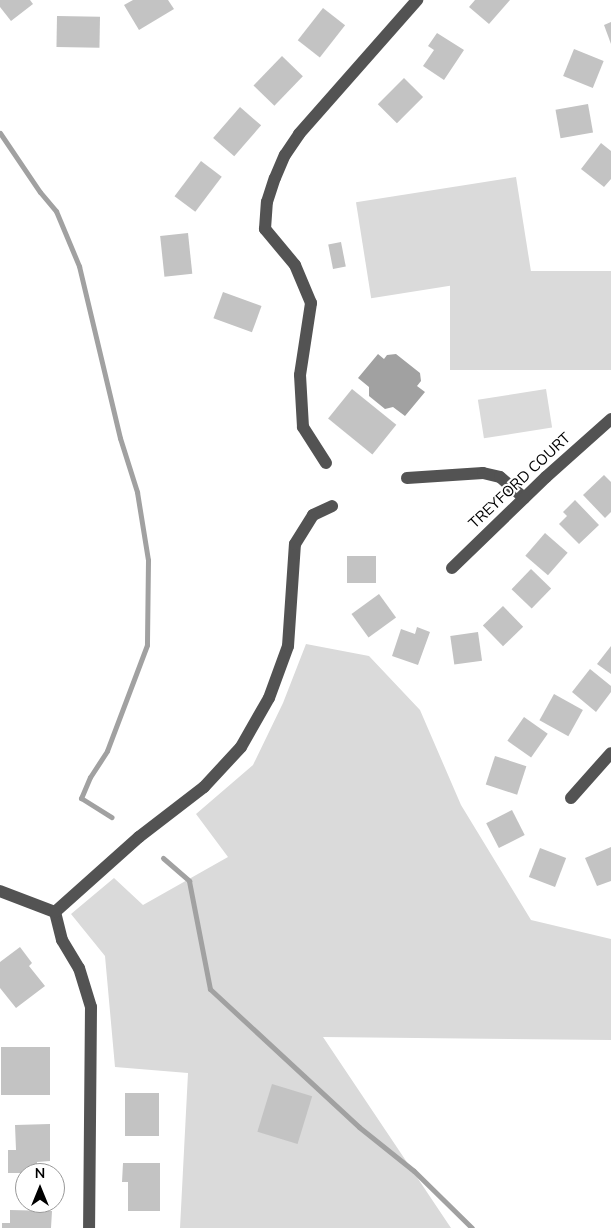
<!DOCTYPE html>
<html>
<head>
<meta charset="utf-8">
<style>
  body { margin:0 }
  #map { position:relative; width:611px; height:1228px; overflow:hidden; background:#fff; font-family:"Nunito Sans",sans-serif }
  div>[style] { position:absolute }
  [style*='--x'] { left:calc(var(--x)*1px); top:calc(var(--y)*1px); width:calc(var(--w)*1px); rotate:calc(var(--a)*1deg) }
  .green>* { inset:0; background:#dadada; transform-origin:0 0 }
  .water>* { inset:0; background:#a1a1a1 }
  .stream>* { height:5px; margin:-2.5px; padding:0 2.5px; transform-origin:2.5px; border-radius:2.5px; background:#a1a1a1 }
  .building>* { inset:0; background:#c3c3c3; transform-origin:0 0 }
  .minor>* { height:12px; margin:-6px; padding:0 6px; transform-origin:6px; border-radius:6px; background:#535353 }
  span { translate:-50% -50%; white-space:nowrap; text-align:center; line-height:1.15; -webkit-text-stroke:4px #fff; paint-order:stroke }
  .street-label { font-size:15px; color:#000 }
  .north { position:absolute; left:15px; top:1163px; width:50px; height:50px; box-sizing:border-box; background:#fff; border:1px solid #999; border-radius:50%; rotate:0deg; font-size:14px; font-weight:700; line-height:20px; text-align:center; color:#000 }
  .north::after { content:''; display:block; margin:auto; width:18px; height:22px; background:#000; clip-path:polygon(50% 0,100% 100%,50% 72%,0 100%) }
</style>
</head>
<body>
<div id="map">
  <div class="green">
    <div style="left:516px;top:177px;width:97px;height:162px;rotate:81deg"></div>
    <div style="left:611px;top:271px;width:99px;height:161px;rotate:90deg"></div>
    <div style="left:546px;top:389px;width:39px;height:69px;rotate:81deg"></div>
    <div style="clip-path:polygon(306px 644px,369px 656px,420px 710px,461px 805px,531px 920px,611px 939px,611px 1040px,323px 1037px,451px 1228px,180px 1228px,188px 1073px,115px 1067px,105px 956px,71px 914px,114px 878px,143px 905px,228px 857px,196px 814px,253px 765px,283px 703px)"></div>
  </div>
  <div class="water">
    <div style="clip-path:polygon(378px 354px,384px 359px,387px 355px,396px 354px,420px 373px,421px 381px,417px 386px,425px 392px,405px 416px,393px 407px,385px 409px,369px 396px,369px 387px,358px 378px)"></div>
  </div>
  <div class="stream">
    <div style="--x:0;--y:133;--w:71;--a:55.9"></div>
    <div style="--x:40;--y:192;--w:25;--a:50"></div>
    <div style="--x:56;--y:211;--w:60;--a:67.3"></div>
    <div style="--x:79;--y:266;--w:177;--a:76.6"></div>
    <div style="--x:120;--y:438;--w:57;--a:72.5"></div>
    <div style="--x:137;--y:492;--w:69;--a:80.8"></div>
    <div style="--x:148;--y:560;--w:85;--a:90.7"></div>
    <div style="--x:147;--y:645;--w:113;--a:110.7"></div>
    <div style="--x:107;--y:751;--w:31;--a:123"></div>
    <div style="--x:90;--y:777;--w:23;--a:113"></div>
    <div style="--x:81;--y:798;--w:36;--a:32"></div>
    <div style="--x:163;--y:858;--w:35;--a:41"></div>
    <div style="--x:189;--y:881;--w:110;--a:79"></div>
    <div style="--x:210;--y:989;--w:203;--a:42.8"></div>
    <div style="--x:359;--y:1127;--w:70;--a:38.7"></div>
    <div style="--x:414;--y:1171;--w:81;--a:44.5"></div>
  </div>
  <div class="building">
    <div style="clip-path:polygon(0 0,30px 0,33px 4px,11px 21px,0 7px)"></div>
    <div style="clip-path:polygon(133px 0,168px 0,174px 9px,139px 30px,124px 5px)"></div>
    <div style="clip-path:polygon(475px 0,510px 0,489px 24px,469px 7px)"></div>
    <div style="left:323px;top:8px;width:28px;height:41px;rotate:38deg"></div>
    <div style="left:57px;top:16px;width:43px;height:31px;rotate:1deg"></div>
    <div style="clip-path:polygon(611px 22px,611px 44px,604px 25px)"></div>
    <div style="clip-path:polygon(437px 33px,464px 50px,444px 80px,423px 66px,434px 50px,428px 46px)"></div>
    <div style="left:574px;top:49px;width:32px;height:29px;rotate:22deg"></div>
    <div style="left:282px;top:56px;width:29px;height:41px;rotate:44deg"></div>
    <div style="left:404px;top:78px;width:27px;height:37px;rotate:45deg"></div>
    <div style="left:588px;top:104px;width:29px;height:33px;rotate:80deg"></div>
    <div style="left:240px;top:107px;width:28px;height:41px;rotate:41deg"></div>
    <div style="clip-path:polygon(601px 143px,611px 151px,611px 179px,604px 187px,581px 169px)"></div>
    <div style="left:201px;top:161px;width:26px;height:44px;rotate:37deg"></div>
    <div style="left:188px;top:233px;width:41px;height:28px;rotate:84deg"></div>
    <div style="left:341px;top:242px;width:25px;height:13px;rotate:79deg"></div>
    <div style="left:223px;top:292px;width:41px;height:28px;rotate:20deg"></div>
    <div style="left:352px;top:389px;width:57px;height:38px;rotate:39deg"></div>
    <div style="clip-path:polygon(604px 475px,611px 482px,611px 512px,605px 518px,583px 495px)"></div>
    <div style="clip-path:polygon(575px 500px,599px 525px,579px 544px,559px 524px,567px 516px,563px 512px)"></div>
    <div style="left:545px;top:533px;width:30px;height:30px;rotate:41deg"></div>
    <div style="left:347px;top:556px;width:29px;height:27px"></div>
    <div style="left:531px;top:569px;width:28px;height:28px;rotate:44deg"></div>
    <div style="left:379px;top:594px;width:29px;height:34px;rotate:54deg"></div>
    <div style="left:503px;top:606px;width:29px;height:28px;rotate:46deg"></div>
    <div style="clip-path:polygon(417px 627px,430px 632px,418px 665px,392px 656px,401px 629px,415px 634px)"></div>
    <div style="left:478px;top:632px;width:29px;height:28px;rotate:82deg"></div>
    <div style="clip-path:polygon(611px 646px,611px 674px,597px 664px)"></div>
    <div style="clip-path:polygon(590px 669px,611px 686px,611px 692px,596px 712px,572px 692px)"></div>
    <div style="left:554px;top:694px;width:33px;height:30px;rotate:29deg"></div>
    <div style="left:524px;top:717px;width:29px;height:29px;rotate:35deg"></div>
    <div style="left:495px;top:756px;width:33px;height:30px;rotate:18deg"></div>
    <div style="left:512px;top:810px;width:28px;height:29px;rotate:63deg"></div>
    <div style="clip-path:polygon(611px 847px,611px 881px,597px 886px,585px 858px)"></div>
    <div style="left:540px;top:848px;width:28px;height:31px;rotate:21deg"></div>
    <div style="clip-path:polygon(20px 947px,32px 963px,29px 966px,45px 986px,16px 1008px,0 988px,0 962px)"></div>
    <div style="left:1px;top:1047px;width:49px;height:48px"></div>
    <div style="left:272px;top:1084px;width:42px;height:50px;rotate:17deg"></div>
    <div style="left:125px;top:1093px;width:34px;height:43px"></div>
    <div style="clip-path:polygon(50px 1124px,50px 1161px,37px 1162px,37px 1173px,8px 1173px,8px 1150px,16px 1150px,15px 1125px)"></div>
    <div style="clip-path:polygon(123px 1163px,160px 1163px,160px 1211px,128px 1211px,128px 1182px,122px 1182px)"></div>
    <div style="clip-path:polygon(10px 1210px,52px 1211px,51px 1228px,2px 1228px,2px 1223px,10px 1223px)"></div>
  </div>
  <div class="minor">
    <div style="--x:326;--y:463;--w:43;--a:-122.6"></div>
    <div style="--x:303;--y:427;--w:52;--a:-93.3"></div>
    <div style="--x:300;--y:375;--w:73;--a:-81.3"></div>
    <div style="--x:311;--y:303;--w:41;--a:-112.8"></div>
    <div style="--x:295;--y:265;--w:47;--a:-129.8"></div>
    <div style="--x:265;--y:229;--w:27;--a:-86"></div>
    <div style="--x:267;--y:202;--w:25;--a:-72"></div>
    <div style="--x:275;--y:178;--w:25;--a:-67"></div>
    <div style="--x:285;--y:155;--w:25;--a:-56"></div>
    <div style="--x:299;--y:134;--w:179;--a:-48.6"></div>
    <div style="--x:407;--y:478;--w:76;--a:-3.8"></div>
    <div style="--x:483;--y:473;--w:17;--a:13"></div>
    <div style="--x:500;--y:477;--w:32;--a:41"></div>
    <div style="--x:452;--y:568;--w:131;--a:-44.1"></div>
    <div style="--x:546;--y:477;--w:87;--a:-41.7"></div>
    <div style="--x:571;--y:798;--w:60;--a:-48.4"></div>
    <div style="--x:0;--y:891;--w:59;--a:20.9"></div>
    <div style="--x:55;--y:912;--w:29;--a:76"></div>
    <div style="--x:62;--y:940;--w:33;--a:59"></div>
    <div style="--x:79;--y:968;--w:41;--a:72.9"></div>
    <div style="--x:91;--y:1007;--w:221;--a:90.5"></div>
    <div style="--x:55;--y:912;--w:113;--a:-41.8"></div>
    <div style="--x:139;--y:837;--w:82;--a:-37.6"></div>
    <div style="--x:204;--y:787;--w:54;--a:-47.2"></div>
    <div style="--x:241;--y:747;--w:56;--a:-60.3"></div>
    <div style="--x:269;--y:698;--w:55;--a:-69.9"></div>
    <div style="--x:288;--y:646;--w:102;--a:-86.1"></div>
    <div style="--x:295;--y:544;--w:34;--a:-58"></div>
    <div style="--x:313;--y:515;--w:21;--a:-25"></div>
  </div>
  <div class="street-label">
    <span style="left:520px;top:481px;rotate:-43deg">TREYFORD COURT</span>
  </div>
  <div class="north">N</div>
</div>
</body>
</html>
